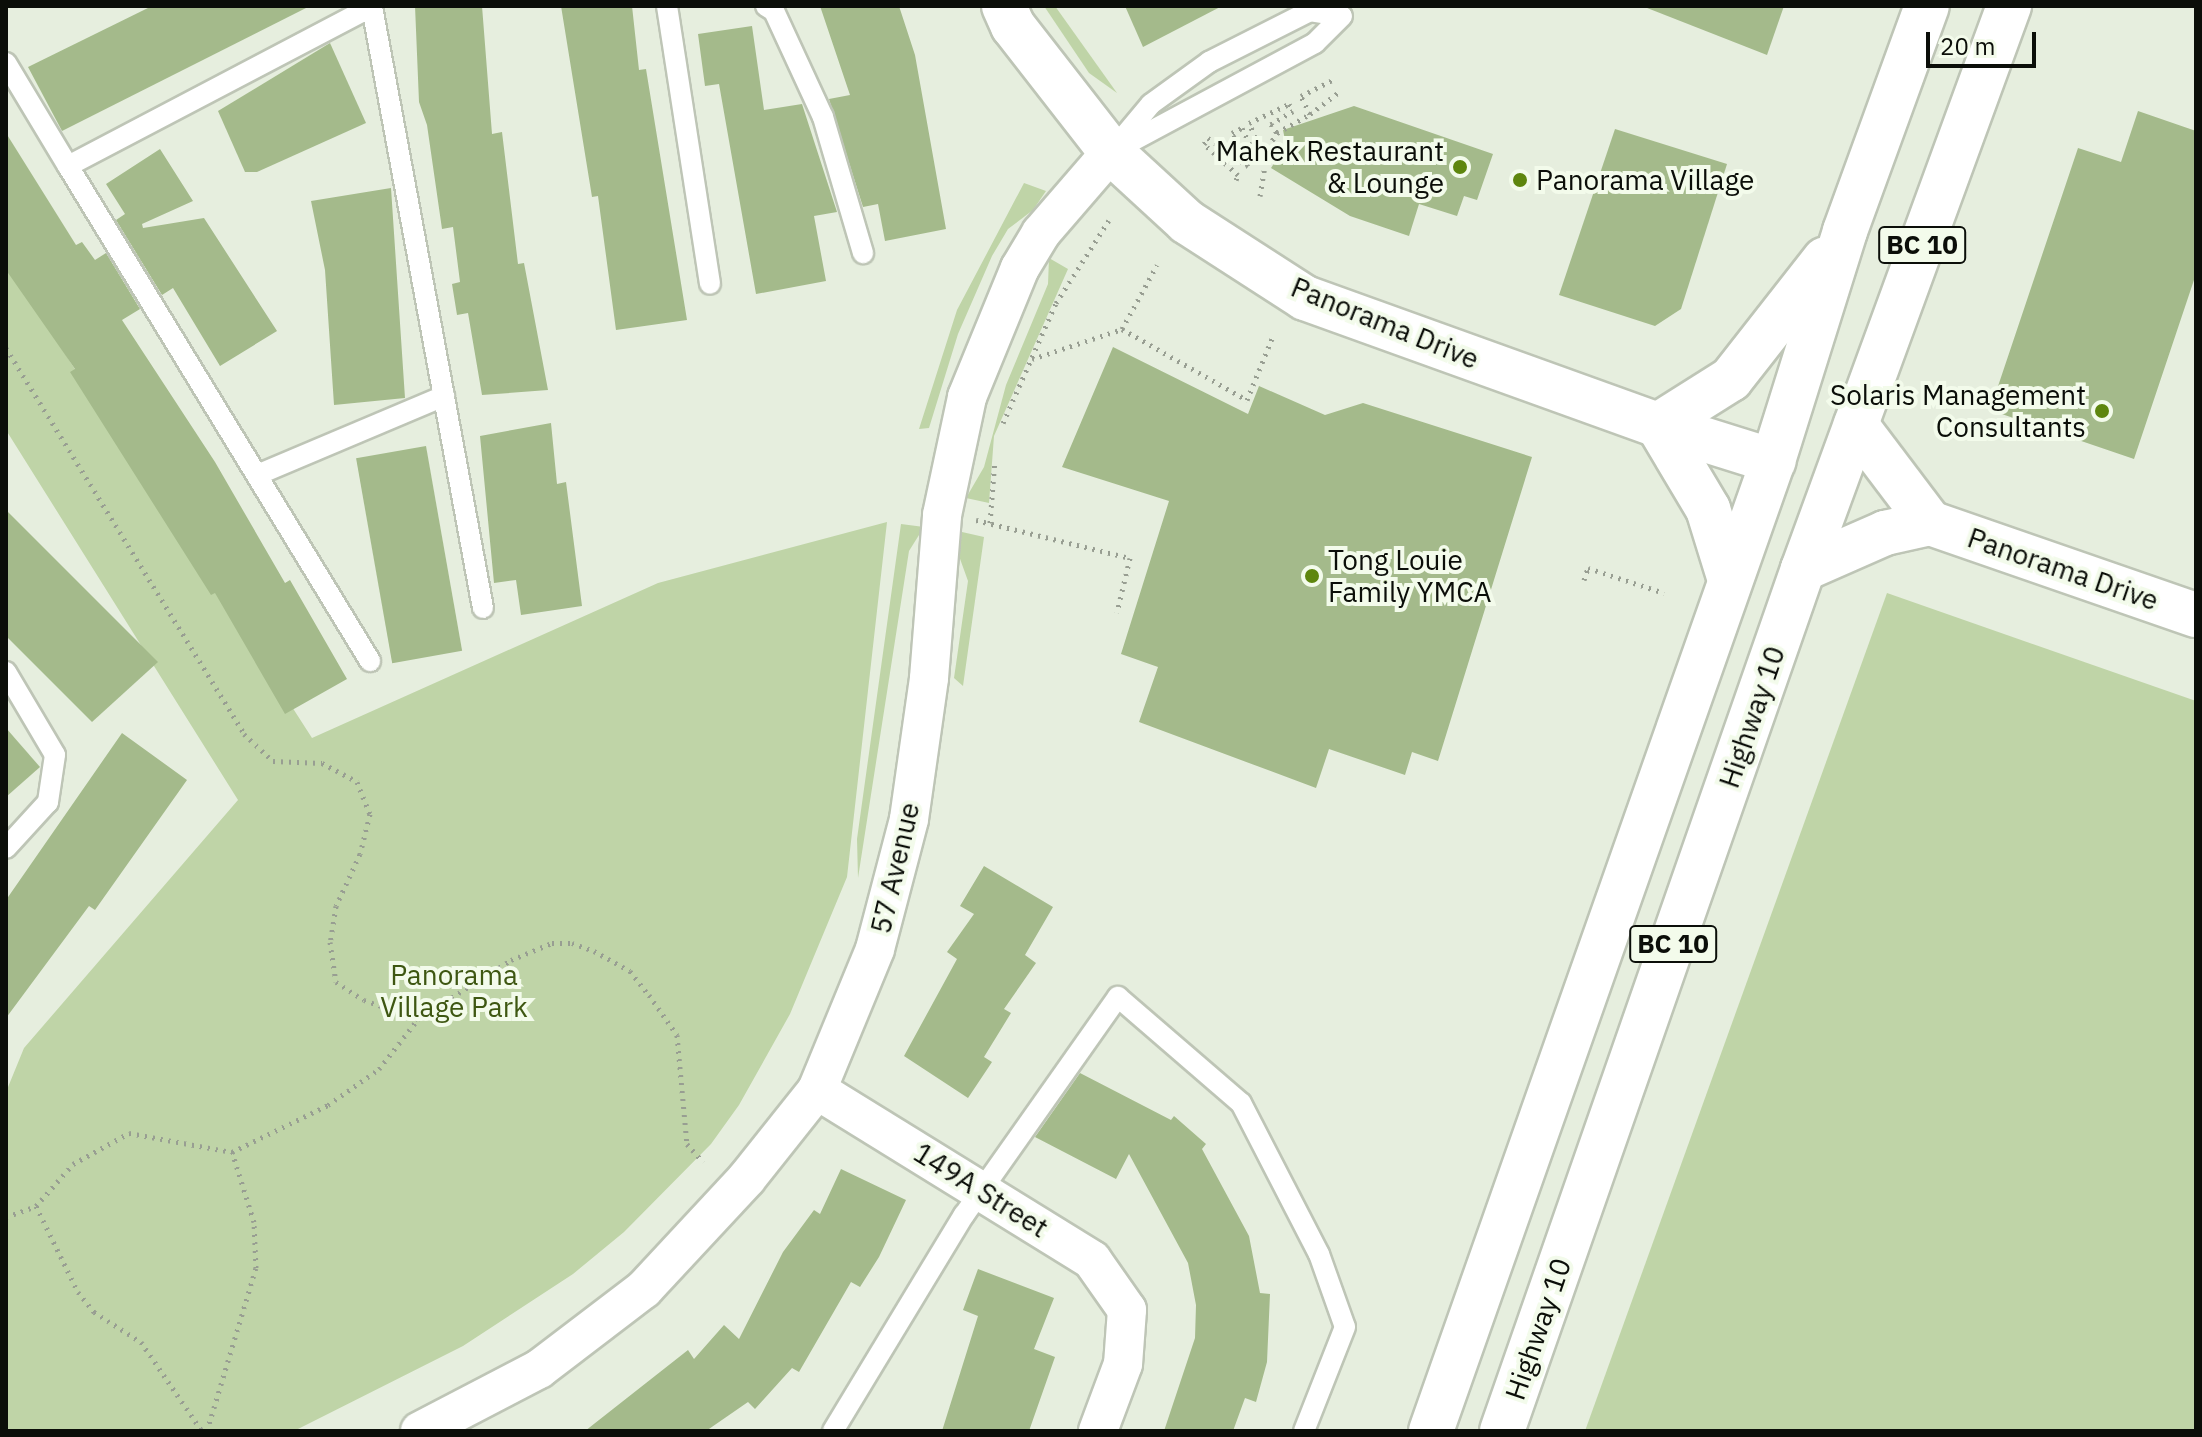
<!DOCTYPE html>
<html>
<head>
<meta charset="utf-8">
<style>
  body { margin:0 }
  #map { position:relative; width:2202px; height:1437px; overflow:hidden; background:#e6eede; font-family:"IBM Plex Sans",sans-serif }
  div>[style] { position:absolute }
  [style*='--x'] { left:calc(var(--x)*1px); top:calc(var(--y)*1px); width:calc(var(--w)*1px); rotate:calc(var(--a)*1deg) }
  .green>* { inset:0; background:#bfd4a7 }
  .building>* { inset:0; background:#a4ba8b; transform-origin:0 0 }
  .path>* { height:5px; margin-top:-2.5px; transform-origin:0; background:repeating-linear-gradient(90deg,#989e92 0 2px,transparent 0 8px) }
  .roads { filter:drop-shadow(2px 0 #bec5b6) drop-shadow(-2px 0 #bec5b6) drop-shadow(0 2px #bec5b6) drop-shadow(0 -2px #bec5b6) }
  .lane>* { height:20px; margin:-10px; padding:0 10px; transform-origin:10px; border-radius:10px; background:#fff }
  .street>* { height:38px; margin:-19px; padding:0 19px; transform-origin:19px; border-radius:19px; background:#fff }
  .secondary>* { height:44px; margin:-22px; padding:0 22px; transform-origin:22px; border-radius:22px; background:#fff }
  .highway>* { height:44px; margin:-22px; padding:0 22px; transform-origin:22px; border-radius:22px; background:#fff }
  .dots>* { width:22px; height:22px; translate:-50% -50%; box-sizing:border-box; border:4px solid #f3fbeb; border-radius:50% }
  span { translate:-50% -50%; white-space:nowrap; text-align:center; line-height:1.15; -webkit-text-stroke:8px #f3fbeb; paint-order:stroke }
  .shield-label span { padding:2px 6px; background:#f3fbeb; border:2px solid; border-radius:6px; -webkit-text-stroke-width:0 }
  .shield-label { font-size:26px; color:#0b0e09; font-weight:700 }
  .poi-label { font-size:28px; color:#0b0e09 }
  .right { translate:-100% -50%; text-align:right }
  .left { translate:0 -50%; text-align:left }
  .street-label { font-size:28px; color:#0b0e09 }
  .park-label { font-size:28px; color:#3e5712 }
  .frame { position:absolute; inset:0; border:8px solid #0b0e09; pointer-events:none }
  .scale { position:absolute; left:1926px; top:32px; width:110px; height:36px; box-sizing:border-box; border:4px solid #0b0e09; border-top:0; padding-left:10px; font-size:24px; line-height:28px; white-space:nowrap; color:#0b0e09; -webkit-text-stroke:6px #f3fbeb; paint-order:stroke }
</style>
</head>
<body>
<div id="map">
  <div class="green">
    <div style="clip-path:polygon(1044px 6px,1055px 6px,1117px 93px,1089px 73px)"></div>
    <div style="clip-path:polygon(1024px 183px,1046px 191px,1033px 210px,1008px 229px,992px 256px,958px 334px,929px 428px,919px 429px,957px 310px)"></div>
    <div style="clip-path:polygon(1049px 258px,1068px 269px,994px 436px,989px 503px,966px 498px,984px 467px,1006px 385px,1048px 284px)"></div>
    <div style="clip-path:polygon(6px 262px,312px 738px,658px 583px,887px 522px,847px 877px,790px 1014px,739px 1105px,711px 1144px,624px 1232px,573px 1274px,463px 1346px,294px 1431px,6px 1431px,6px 1092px,24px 1048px,238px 800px,6px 430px)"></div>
    <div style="clip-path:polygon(901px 524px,924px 527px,909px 551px,858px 878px,857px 839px)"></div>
    <div style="clip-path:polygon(962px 532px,984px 537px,963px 686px,954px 678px,968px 581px,959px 556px)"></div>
    <div style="clip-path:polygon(1887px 593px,2196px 701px,2196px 1431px,1585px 1431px)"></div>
  </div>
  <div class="building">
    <div style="clip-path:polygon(152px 6px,310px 6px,62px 131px,28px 67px)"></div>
    <div style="clip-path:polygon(415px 6px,482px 6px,492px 134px,502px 132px,518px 264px,524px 263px,548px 390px,482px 395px,468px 313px,457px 315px,452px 284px,460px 282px,453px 227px,442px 229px,427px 125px,419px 102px)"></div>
    <div style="clip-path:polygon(561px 6px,632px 6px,639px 70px,646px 69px,687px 320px,616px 330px,598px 196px,592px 197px)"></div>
    <div style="clip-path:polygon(820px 6px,899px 6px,915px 55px,946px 229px,885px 241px,878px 204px,863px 207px,829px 99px,850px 95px)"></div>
    <div style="clip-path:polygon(1125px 6px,1222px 6px,1143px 47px)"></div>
    <div style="clip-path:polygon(1642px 6px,1784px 6px,1767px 55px)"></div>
    <div style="clip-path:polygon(752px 26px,764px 110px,802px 104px,837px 212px,814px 216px,826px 281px,756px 294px,719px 84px,705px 86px,698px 34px)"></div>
    <div style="clip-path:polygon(330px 43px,366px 123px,257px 172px,245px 172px,218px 111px)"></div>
    <div style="clip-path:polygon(1354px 106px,1493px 154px,1477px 200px,1464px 196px,1457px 216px,1419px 204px,1409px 236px,1350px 216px,1271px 168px,1286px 145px,1283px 130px)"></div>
    <div style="clip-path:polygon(2138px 111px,2196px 131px,2196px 274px,2134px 459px,1990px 410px,2078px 148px,2121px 162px)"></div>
    <div style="clip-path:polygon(1615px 129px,1727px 164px,1681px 309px,1655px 326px,1559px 295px)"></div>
    <div style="clip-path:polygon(6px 133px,76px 245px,82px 242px,95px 260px,106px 253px,140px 309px,122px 320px,215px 462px,285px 583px,290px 580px,347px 679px,285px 714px,215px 593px,211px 595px,70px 372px,75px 369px,6px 270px)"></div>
    <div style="clip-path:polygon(160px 149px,193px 201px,142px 224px,143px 228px,204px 218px,277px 331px,220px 366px,173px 288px,162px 295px,116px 220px,125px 214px,106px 184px)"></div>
    <div style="clip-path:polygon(391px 188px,405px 398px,334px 405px,325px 270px,311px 201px)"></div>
    <div style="clip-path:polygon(1113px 347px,1248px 414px,1259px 386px,1325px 415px,1363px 403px,1532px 457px,1438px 761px,1412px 752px,1405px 775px,1329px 749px,1316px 788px,1139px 722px,1158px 667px,1121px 654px,1169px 501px,1062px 467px)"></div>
    <div style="clip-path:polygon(551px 423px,557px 484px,566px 482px,582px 606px,521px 615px,516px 580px,494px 583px,480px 436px)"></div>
    <div style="left:426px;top:446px;width:208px;height:71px;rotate:80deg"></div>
    <div style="clip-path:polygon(6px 510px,158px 662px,92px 722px,6px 636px)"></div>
    <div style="clip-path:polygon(6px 728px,40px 767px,6px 797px)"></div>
    <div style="clip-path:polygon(122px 733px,187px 780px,95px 910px,89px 906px,6px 1018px,6px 900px)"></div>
    <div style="clip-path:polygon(984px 866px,1053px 907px,1025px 955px,1036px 963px,1004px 1009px,1011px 1013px,984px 1057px,992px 1062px,968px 1098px,904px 1056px,957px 959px,947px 952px,974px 914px,960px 906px)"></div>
    <div style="clip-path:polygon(1080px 1073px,1171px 1120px,1174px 1116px,1206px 1144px,1202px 1149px,1249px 1236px,1260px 1293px,1270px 1294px,1267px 1362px,1256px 1402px,1245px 1398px,1233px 1431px,1164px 1431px,1195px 1338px,1196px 1305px,1188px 1263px,1129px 1154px,1116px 1179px,1035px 1137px)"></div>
    <div style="clip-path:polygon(841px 1169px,906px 1200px,879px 1257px,860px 1287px,851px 1282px,799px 1372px,792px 1368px,755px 1409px,748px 1402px,706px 1431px,585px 1431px,688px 1350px,694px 1359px,724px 1325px,739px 1339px,783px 1252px,814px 1210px,820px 1214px)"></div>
    <div style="clip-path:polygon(978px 1269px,1054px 1298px,1034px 1349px,1055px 1357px,1029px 1431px,942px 1431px,978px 1316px,963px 1310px)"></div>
  </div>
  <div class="path">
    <div style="--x:1310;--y:114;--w:36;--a:-37"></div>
    <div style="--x:1236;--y:180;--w:5;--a:-68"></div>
    <div style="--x:1238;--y:175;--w:46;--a:-137.6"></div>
    <div style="--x:1204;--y:144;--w:7;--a:-56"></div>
    <div style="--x:1208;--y:138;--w:49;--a:35"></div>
    <div style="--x:1248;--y:166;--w:37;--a:-116"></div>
    <div style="--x:1232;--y:133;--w:11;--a:-27"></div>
    <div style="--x:1242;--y:128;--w:32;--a:64"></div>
    <div style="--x:1256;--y:157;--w:7;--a:-45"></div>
    <div style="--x:1261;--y:152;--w:31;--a:-112"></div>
    <div style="--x:1249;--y:123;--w:44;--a:-25.4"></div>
    <div style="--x:1289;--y:104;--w:8;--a:60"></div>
    <div style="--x:1293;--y:111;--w:26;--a:149"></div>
    <div style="--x:1271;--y:124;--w:11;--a:56"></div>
    <div style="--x:1277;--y:133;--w:38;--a:-30"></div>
    <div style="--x:1310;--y:114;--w:20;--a:-117"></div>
    <div style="--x:1301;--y:96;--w:35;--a:-27"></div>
    <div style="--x:1260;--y:196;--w:50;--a:-80.7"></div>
    <div style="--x:1268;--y:147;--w:17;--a:-57"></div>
    <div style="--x:1122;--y:329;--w:73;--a:-61.3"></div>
    <div style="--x:6;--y:348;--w:453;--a:58.3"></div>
    <div style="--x:244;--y:734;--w:40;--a:43"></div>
    <div style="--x:273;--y:761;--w:49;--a:2.3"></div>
    <div style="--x:322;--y:763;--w:40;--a:28"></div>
    <div style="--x:357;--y:782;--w:35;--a:68"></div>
    <div style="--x:370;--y:814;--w:41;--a:104"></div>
    <div style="--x:360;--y:854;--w:57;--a:114.8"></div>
    <div style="--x:336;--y:906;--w:36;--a:99"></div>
    <div style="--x:330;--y:942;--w:40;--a:81.5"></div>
    <div style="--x:336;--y:982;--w:33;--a:33"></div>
    <div style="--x:364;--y:1000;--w:57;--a:19.4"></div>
    <div style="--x:1032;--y:359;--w:95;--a:-18.4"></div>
    <div style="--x:1122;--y:329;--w:144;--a:29.6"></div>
    <div style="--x:1247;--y:400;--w:69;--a:-67.9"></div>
    <div style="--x:1003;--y:423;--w:131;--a:-66.2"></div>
    <div style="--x:1056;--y:303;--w:98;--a:-57.4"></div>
    <div style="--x:976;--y:520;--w:159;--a:13.9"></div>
    <div style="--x:1130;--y:558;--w:56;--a:103.5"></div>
    <div style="--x:990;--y:523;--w:63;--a:-85.5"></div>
    <div style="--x:1584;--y:580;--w:13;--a:-72"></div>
    <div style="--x:1588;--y:568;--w:80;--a:18.2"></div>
    <div style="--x:36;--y:1206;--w:96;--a:64"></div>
    <div style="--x:78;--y:1292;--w:26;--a:51"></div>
    <div style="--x:94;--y:1312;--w:56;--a:32.6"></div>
    <div style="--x:141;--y:1342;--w:108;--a:55.6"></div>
    <div style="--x:6;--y:1217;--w:32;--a:-20"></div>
    <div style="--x:36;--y:1206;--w:56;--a:-48.6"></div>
    <div style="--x:73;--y:1164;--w:64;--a:-29"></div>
    <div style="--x:129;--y:1133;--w:105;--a:10.5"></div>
    <div style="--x:232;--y:1152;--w:107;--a:-26.1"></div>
    <div style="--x:328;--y:1105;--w:62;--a:-35.2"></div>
    <div style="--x:379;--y:1069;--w:63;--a:-52"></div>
    <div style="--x:418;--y:1019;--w:110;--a:-32.4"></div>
    <div style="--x:511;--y:960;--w:44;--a:-22.5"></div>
    <div style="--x:552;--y:943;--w:20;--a:0"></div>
    <div style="--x:572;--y:943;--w:23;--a:20"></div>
    <div style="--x:594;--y:951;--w:41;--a:29.1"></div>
    <div style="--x:630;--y:971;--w:31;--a:52"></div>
    <div style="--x:649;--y:995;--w:49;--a:55"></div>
    <div style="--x:677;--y:1035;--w:109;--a:84.8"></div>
    <div style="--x:687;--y:1144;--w:24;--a:48"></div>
    <div style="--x:207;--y:1431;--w:170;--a:-73.3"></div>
    <div style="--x:256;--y:1268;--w:46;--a:-92.5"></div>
    <div style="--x:254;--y:1222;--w:73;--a:-107.4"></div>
  </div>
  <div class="roads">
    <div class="lane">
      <div style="--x:667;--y:6;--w:281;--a:81.2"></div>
      <div style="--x:766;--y:6;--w:9;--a:32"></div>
      <div style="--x:774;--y:11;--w:117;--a:65.2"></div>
      <div style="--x:823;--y:117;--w:142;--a:73.6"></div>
      <div style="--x:372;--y:7;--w:611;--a:79.54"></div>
      <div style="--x:6;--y:63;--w:120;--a:59"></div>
      <div style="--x:68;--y:166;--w:344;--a:-27.7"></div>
      <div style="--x:1123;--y:146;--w:218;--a:-28.2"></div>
      <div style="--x:1315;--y:43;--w:38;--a:-45"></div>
      <div style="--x:1111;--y:152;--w:62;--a:-50.2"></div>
      <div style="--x:1151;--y:104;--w:72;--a:-35.9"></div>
      <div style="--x:1209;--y:62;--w:113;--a:-26.8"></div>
      <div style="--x:1310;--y:11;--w:32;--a:9"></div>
      <div style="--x:68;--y:166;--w:580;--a:58.61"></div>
      <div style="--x:257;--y:475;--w:203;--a:-22.9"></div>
      <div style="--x:6;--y:672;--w:96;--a:59.4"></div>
      <div style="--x:55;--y:755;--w:48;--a:98.5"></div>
      <div style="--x:48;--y:802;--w:62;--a:132.4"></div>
      <div style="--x:833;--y:1431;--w:253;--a:-58.8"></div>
      <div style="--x:964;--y:1215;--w:267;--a:-54.8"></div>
      <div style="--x:1118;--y:997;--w:162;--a:40.8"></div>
      <div style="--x:1241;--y:1103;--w:170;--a:62.7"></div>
      <div style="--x:1319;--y:1254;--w:77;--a:70.4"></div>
      <div style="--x:1345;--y:1327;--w:112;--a:111.5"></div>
    </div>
    <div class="street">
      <div style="--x:817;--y:1090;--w:323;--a:31.7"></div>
      <div style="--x:1092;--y:1260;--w:61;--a:55"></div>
      <div style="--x:1127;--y:1310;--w:54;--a:94.2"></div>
      <div style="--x:1123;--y:1364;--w:72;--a:110.5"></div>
      <div style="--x:420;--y:1431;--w:134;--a:-27.5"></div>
      <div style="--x:539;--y:1369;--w:132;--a:-37.3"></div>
      <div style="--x:644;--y:1289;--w:151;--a:-47.1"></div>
      <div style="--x:747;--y:1178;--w:112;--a:-51.5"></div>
      <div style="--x:817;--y:1090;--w:152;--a:-67.6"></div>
      <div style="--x:875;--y:949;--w:134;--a:-75.3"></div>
      <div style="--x:909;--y:819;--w:142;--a:-81.9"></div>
      <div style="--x:929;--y:678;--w:164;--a:-85.4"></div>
      <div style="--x:942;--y:515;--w:121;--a:-78"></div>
      <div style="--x:967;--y:397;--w:139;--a:-67.7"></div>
      <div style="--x:1020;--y:268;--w:41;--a:-59"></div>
      <div style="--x:1041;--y:233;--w:107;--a:-49.2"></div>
    </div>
    <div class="secondary">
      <div style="--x:1004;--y:6;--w:22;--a:66"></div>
      <div style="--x:1013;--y:26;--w:160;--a:52.1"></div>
      <div style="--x:1111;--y:152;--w:103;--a:42.6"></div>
      <div style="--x:1187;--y:222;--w:140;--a:32.8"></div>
      <div style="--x:1305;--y:298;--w:375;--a:19.8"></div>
      <div style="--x:1658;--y:425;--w:121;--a:17.4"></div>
      <div style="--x:1930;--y:523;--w:281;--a:19.1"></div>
    </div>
    <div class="highway">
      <div style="--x:1803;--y:569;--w:90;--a:-23.7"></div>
      <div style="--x:1885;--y:533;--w:46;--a:-12.5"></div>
      <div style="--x:1930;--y:523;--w:123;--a:-127.1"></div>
      <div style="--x:1730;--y:580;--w:74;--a:-107.2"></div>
      <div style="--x:1708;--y:509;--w:98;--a:-120.8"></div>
      <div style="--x:1658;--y:425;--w:86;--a:-32.2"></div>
      <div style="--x:1731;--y:379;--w:152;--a:-51.9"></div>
      <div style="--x:1431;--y:1431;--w:1029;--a:-70.58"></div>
      <div style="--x:1773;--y:461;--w:241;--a:-72.6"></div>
      <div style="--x:1845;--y:231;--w:239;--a:-70"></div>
      <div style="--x:1502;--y:1431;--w:913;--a:-70.75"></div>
      <div style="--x:1803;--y:569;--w:600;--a:-69.9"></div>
    </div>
  </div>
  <div class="dots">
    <div style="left:1460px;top:167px;background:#5e860e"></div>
    <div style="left:1520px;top:180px;background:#5e860e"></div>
    <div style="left:2102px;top:411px;background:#5e860e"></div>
    <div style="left:1312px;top:576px;background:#5e860e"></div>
  </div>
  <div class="shield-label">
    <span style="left:1922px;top:245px">BC 10</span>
    <span style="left:1673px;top:944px">BC 10</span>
  </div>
  <div class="poi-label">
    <span class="right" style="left:1444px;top:167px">Mahek Restaurant<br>&amp; Lounge</span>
    <span class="left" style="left:1536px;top:180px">Panorama Village</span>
    <span class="right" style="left:2086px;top:411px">Solaris Management<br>Consultants</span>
    <span class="left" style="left:1328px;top:576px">Tong Louie<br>Family YMCA</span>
  </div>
  <div class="street-label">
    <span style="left:1385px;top:323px;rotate:22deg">Panorama Drive</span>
    <span style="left:2063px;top:569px;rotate:19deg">Panorama Drive</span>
    <span style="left:1752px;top:717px;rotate:-71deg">Highway 10</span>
    <span style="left:895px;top:868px;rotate:-77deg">57 Avenue</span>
    <span style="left:981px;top:1190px;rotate:32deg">149A Street</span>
    <span style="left:1538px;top:1329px;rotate:-71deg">Highway 10</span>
  </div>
  <div class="park-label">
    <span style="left:454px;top:991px">Panorama<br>Village Park</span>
  </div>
  <div class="frame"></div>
  <div class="scale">20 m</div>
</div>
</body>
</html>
